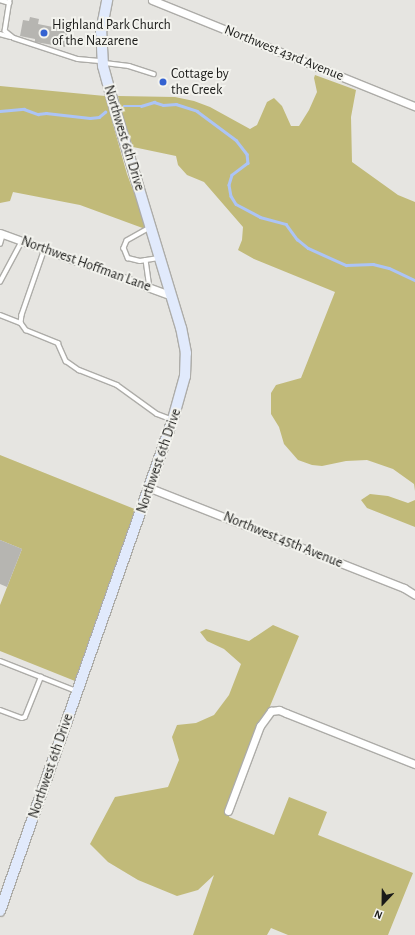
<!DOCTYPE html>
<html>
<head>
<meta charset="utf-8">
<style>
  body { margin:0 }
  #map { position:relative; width:415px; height:935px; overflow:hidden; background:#e6e5e1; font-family:"Alegreya Sans",sans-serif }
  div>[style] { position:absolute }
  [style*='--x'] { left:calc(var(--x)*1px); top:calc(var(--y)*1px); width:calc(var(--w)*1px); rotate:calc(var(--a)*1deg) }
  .green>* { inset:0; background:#c1ba79 }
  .stream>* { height:2.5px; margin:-1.25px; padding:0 1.25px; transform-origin:1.25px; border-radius:1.25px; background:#acc4f6 }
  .building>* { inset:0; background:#b6b5b1 }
  .roads { filter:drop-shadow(1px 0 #adaca8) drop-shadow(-1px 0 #adaca8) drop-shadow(0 1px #adaca8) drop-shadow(0 -1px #adaca8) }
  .service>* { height:3.5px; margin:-1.75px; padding:0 1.75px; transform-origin:1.75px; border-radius:1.75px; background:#fff }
  .minor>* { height:7px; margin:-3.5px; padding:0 3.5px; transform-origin:3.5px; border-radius:3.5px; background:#fff }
  .secondary>* { height:10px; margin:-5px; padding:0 5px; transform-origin:5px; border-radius:5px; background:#e1eafc }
  .dots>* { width:11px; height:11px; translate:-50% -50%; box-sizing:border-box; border:2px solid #f3f3ee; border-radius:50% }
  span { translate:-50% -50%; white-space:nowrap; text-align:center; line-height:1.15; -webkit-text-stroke:4px #f3f3ee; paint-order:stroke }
  .poi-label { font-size:14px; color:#1a1a18 }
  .left { translate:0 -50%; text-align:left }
  .street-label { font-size:14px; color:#1a1a18 }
  .north { position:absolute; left:363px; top:883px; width:40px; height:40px; -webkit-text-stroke:3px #f3f3ee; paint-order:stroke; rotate:202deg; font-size:11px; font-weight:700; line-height:16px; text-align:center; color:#1a1a18 }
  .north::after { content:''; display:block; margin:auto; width:14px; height:18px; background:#1a1a18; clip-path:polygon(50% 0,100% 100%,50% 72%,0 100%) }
</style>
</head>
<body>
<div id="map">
  <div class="green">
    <div style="clip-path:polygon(315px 75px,356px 90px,351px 117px,352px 162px,398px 195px,415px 202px,415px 491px,414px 484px,393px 469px,367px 460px,346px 461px,322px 466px,312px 465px,298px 460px,284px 444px,279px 427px,271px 414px,271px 393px,276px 385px,301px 378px,335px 292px,254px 259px,238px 250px,242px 240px,243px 227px,204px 182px,187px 175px,178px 165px,176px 156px,133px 147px,123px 117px,118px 96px,175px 97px,194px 101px,210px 107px,250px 129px,257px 125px,267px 102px,274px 98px,282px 106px,291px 126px,299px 126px,309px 110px,317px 92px,314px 78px)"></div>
    <div style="clip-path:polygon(0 86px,105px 96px,127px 174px,148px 230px,80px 205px,13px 192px,10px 201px,0 203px)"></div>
    <div style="clip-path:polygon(0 455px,137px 510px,75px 681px,0 651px,0 605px,22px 549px,0 540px)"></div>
    <div style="clip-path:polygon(370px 494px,388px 496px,408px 503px,415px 500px,415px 527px,367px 508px,361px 500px)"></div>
    <div style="clip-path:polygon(273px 625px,299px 636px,261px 728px,229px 817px,274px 835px,289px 797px,327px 812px,318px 835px,413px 873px,388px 935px,288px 935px,271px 928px,267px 935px,193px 935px,214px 875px,198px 890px,177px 896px,138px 880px,108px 862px,90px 844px,115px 797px,168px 787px,179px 760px,172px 737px,177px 725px,196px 723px,214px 715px,229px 695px,241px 664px,224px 649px,207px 641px,200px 632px,206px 629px,249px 641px)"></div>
  </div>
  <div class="stream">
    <div style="--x:124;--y:106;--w:17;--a:0"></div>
    <div style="--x:141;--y:106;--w:14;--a:-17"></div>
    <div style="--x:154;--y:102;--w:9;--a:18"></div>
    <div style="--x:163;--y:105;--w:13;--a:-4"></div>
    <div style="--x:176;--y:104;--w:22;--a:18"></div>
    <div style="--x:197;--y:111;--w:49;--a:36.6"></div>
    <div style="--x:236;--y:140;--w:18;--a:52"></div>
    <div style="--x:247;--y:154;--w:9;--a:84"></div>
    <div style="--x:248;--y:163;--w:20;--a:143"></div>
    <div style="--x:232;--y:175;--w:10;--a:107"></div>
    <div style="--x:229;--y:185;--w:11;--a:80"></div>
    <div style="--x:231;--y:196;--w:9;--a:58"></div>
    <div style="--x:236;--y:204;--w:27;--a:28"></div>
    <div style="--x:260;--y:217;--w:27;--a:15"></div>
    <div style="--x:286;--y:224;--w:19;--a:54"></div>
    <div style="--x:297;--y:239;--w:14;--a:39"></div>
    <div style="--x:308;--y:248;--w:42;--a:24.1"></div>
    <div style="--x:346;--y:265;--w:27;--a:-2"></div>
    <div style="--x:373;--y:264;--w:16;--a:14"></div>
    <div style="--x:389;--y:268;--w:29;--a:25"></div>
    <div style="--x:0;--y:111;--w:24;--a:-5"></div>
    <div style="--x:24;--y:109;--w:15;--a:20"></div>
    <div style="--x:38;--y:114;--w:8;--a:-7"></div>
    <div style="--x:46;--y:113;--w:44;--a:6.5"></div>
    <div style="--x:90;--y:118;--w:9;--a:-6"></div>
    <div style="--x:99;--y:117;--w:8;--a:-40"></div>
  </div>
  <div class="building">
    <div style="clip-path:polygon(30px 17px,39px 19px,38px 24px,68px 30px,65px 47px,35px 42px,35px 39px,20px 36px,23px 20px,29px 21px)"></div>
    <div style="clip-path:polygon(0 540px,22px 549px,7px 587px,0 584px)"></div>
  </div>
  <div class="roads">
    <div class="service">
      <div style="--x:0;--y:0;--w:10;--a:17"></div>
      <div style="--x:10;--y:0;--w:31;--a:99"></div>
      <div style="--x:5;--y:31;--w:11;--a:38"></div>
      <div style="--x:14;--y:38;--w:67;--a:18.2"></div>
      <div style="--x:78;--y:59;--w:24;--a:5"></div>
      <div style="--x:0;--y:34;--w:11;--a:15"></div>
      <div style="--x:105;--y:63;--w:24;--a:7"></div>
      <div style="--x:129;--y:66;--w:26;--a:18"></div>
      <div style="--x:150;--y:228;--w:26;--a:151"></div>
      <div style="--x:127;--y:241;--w:8;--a:113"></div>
      <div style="--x:124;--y:248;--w:11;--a:68"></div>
      <div style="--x:128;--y:258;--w:12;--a:14"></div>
      <div style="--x:140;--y:261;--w:20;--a:-9"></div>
      <div style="--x:0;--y:244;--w:10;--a:-73"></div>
      <div style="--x:45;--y:249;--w:70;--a:109.2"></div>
      <div style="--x:22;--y:315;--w:8;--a:97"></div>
      <div style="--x:21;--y:323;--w:9;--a:54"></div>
      <div style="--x:26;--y:330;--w:35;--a:22"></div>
      <div style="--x:58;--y:343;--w:20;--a:66"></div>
      <div style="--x:66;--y:361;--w:16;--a:35"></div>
      <div style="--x:79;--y:370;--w:41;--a:21.5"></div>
      <div style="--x:117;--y:385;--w:49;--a:35.9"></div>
      <div style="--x:157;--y:414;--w:15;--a:20"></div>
      <div style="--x:146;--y:260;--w:27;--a:82"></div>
      <div style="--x:0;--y:282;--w:47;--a:-61.8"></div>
      <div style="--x:0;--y:315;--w:22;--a:21"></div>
      <div style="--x:0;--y:661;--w:82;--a:21.5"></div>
      <div style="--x:0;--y:710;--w:23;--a:20"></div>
      <div style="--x:22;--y:718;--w:3;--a:-18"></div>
      <div style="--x:25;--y:717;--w:43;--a:-68.2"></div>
    </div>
    <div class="minor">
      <div style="--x:152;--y:0;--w:284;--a:22"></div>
      <div style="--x:0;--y:233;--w:183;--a:20.1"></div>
      <div style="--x:150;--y:488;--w:273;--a:21.5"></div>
      <div style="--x:404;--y:588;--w:13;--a:32"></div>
      <div style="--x:228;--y:811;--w:91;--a:-69.4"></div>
      <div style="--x:260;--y:726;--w:19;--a:-54"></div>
      <div style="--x:271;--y:711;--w:8;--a:-7"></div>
      <div style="--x:279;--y:710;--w:8;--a:23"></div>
      <div style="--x:286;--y:713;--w:139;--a:21.6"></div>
    </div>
    <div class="secondary">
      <div style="--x:0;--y:911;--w:522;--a:-70.63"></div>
      <div style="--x:173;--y:419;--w:45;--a:-74.4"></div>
      <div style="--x:185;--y:376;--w:23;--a:-88"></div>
      <div style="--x:186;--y:353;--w:25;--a:-101"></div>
      <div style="--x:181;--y:328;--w:232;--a:-106.8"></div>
      <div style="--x:114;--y:106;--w:41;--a:-105.4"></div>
      <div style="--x:103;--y:66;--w:34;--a:-93"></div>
      <div style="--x:101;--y:32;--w:33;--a:-79"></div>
    </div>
  </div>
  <div class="dots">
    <div style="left:44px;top:33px;background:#3462d1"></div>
    <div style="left:163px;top:82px;background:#3462d1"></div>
  </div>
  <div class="poi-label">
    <span class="left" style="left:52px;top:33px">Highland Park Church<br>of the Nazarene</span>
    <span class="left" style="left:171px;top:82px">Cottage by<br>the Creek</span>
  </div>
  <div class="street-label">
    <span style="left:284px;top:53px;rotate:22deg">Northwest 43rd Avenue</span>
    <span style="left:124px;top:138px;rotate:73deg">Northwest 6th Drive</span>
    <span style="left:86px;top:264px;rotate:20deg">Northwest Hoffman Lane</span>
    <span style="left:159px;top:461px;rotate:-71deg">Northwest 6th Drive</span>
    <span style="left:283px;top:540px;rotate:22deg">Northwest 45th Avenue</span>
    <span style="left:51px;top:766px;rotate:-71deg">Northwest 6th Drive</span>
  </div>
  <div class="north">N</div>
</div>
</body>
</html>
